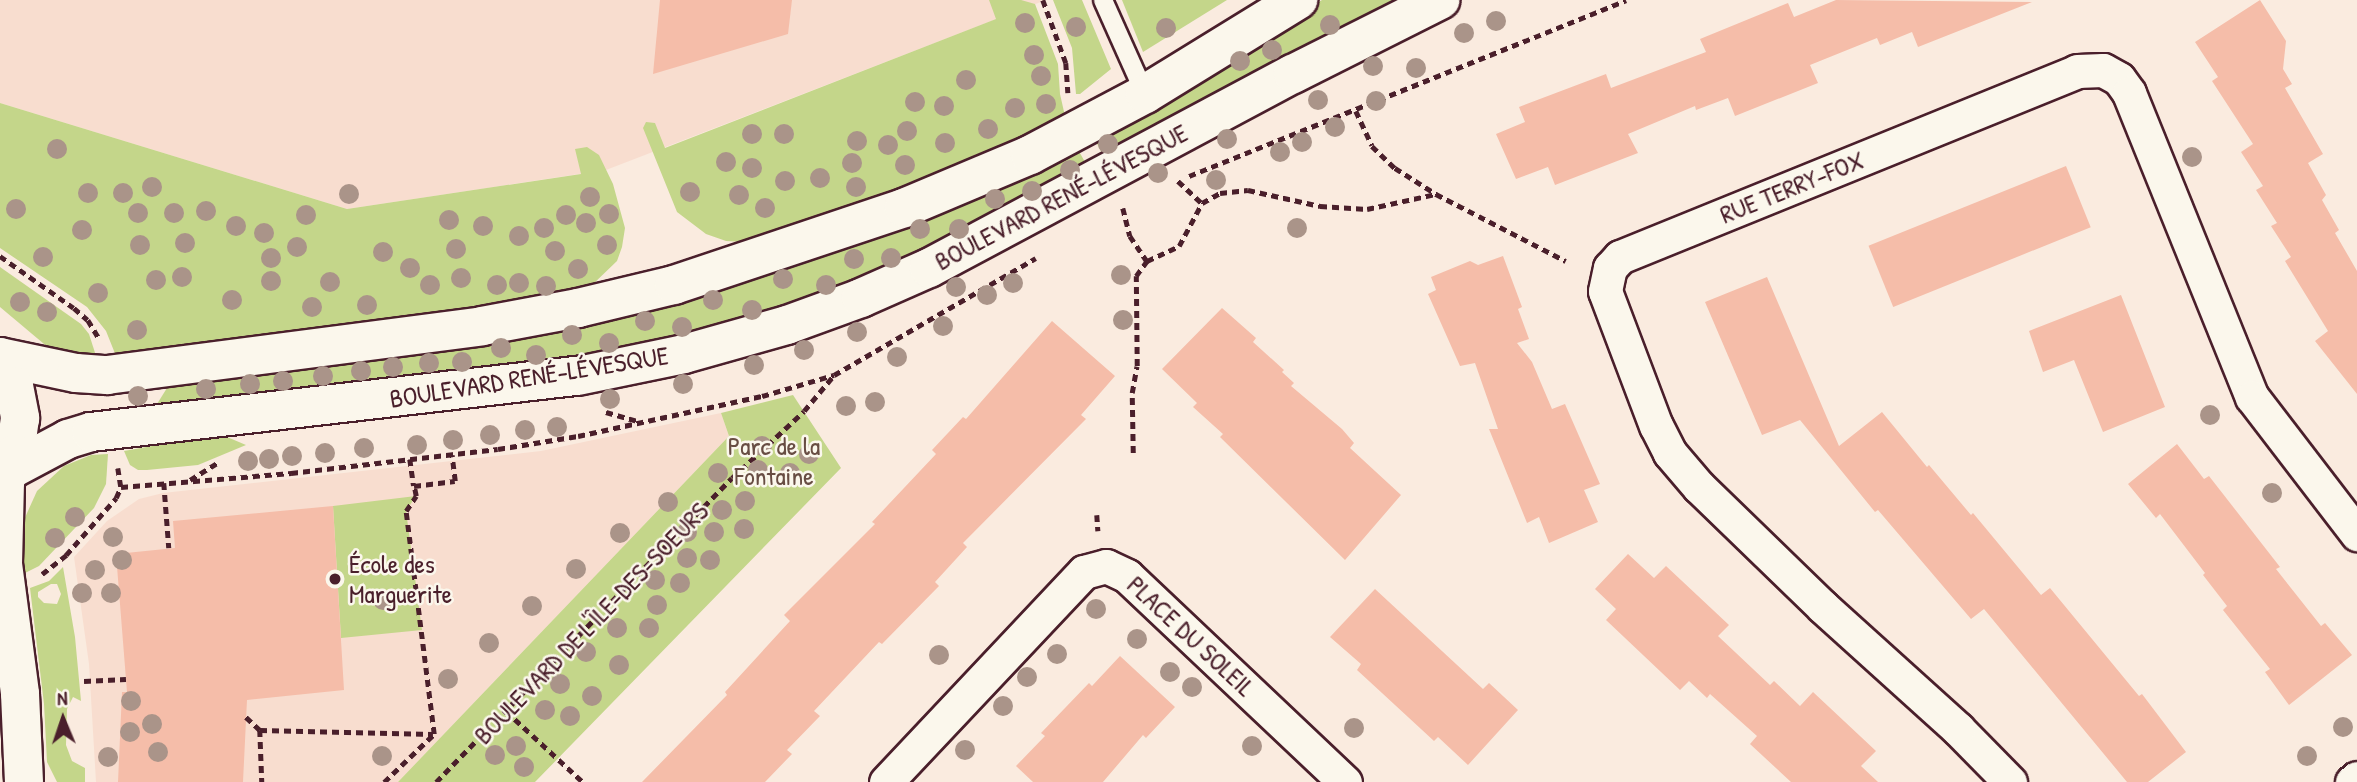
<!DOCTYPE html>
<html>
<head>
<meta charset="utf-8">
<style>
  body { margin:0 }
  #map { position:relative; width:2357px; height:782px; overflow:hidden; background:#faebdf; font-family:"Patrick Hand",sans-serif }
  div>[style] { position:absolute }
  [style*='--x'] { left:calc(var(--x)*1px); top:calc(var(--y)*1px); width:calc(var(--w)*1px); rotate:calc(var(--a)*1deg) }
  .built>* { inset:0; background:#f8ddcf }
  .green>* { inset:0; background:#c4d68a }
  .building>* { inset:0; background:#f5bda9; transform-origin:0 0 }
  .path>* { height:4.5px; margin-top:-2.25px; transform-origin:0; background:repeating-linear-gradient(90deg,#4a1f2b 0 7px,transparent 0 12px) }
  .roads { filter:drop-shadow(2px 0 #4a1f2b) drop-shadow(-2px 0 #4a1f2b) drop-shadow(0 2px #4a1f2b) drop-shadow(0 -2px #4a1f2b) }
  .lane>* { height:18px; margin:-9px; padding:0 9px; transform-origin:9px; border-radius:9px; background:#fbf7ec }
  .street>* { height:33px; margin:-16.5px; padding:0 16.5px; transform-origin:16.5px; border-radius:16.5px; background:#fbf7ec }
  .secondary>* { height:38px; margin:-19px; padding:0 19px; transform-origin:19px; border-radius:19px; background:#fbf7ec }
  .trees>* { width:20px; height:20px; margin:-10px; border-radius:50%; background:#aa9489 }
  .dots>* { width:19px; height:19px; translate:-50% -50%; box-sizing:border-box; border:4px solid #fbf7ec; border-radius:50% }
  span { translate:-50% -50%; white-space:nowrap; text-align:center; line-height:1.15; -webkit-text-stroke:5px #fbf7ec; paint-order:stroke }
  .street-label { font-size:26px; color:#4a1f2b }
  .park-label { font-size:26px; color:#684d43 }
  .poi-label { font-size:26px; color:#4a1f2b }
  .left { translate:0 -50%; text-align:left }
  .north { position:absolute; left:28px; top:684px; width:70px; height:70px; -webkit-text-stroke:5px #fbf7ec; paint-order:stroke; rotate:358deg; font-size:19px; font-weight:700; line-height:28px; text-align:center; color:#4a1f2b }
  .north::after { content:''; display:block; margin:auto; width:24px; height:32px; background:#4a1f2b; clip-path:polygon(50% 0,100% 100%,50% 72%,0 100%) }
</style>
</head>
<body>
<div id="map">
  <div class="built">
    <div style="clip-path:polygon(0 0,1046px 0,606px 170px,347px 209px,0 103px)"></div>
    <div style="clip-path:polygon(721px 413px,729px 436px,398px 782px,96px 782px,89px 664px,74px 557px,107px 521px,139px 499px,163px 493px,541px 451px)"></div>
  </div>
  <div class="green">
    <div style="clip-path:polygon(989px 0,1021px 0,1035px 4px,1058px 64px,1060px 94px,1067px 125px,1053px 130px,1030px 132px,945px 172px,844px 212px,744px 242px,726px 241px,706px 234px,677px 212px,643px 128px,646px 122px,655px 123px,665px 148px,996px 19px)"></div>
    <div style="clip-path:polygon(1053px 0,1082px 0,1111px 69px,1080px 94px,1076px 94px,1072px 48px)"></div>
    <div style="clip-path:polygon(1122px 0,1227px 0,1143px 52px)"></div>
    <div style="clip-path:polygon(1322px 0,1396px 0,1234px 94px,1106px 161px,1093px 136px)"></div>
    <div style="clip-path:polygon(0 103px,347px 209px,581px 174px,575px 149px,587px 147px,599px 155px,613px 184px,625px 228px,622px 247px,617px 261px,590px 287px,501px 307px,116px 356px,106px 331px,87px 307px,0 248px)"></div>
    <div style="clip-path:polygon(1076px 146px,1090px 171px,957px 241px,787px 308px,707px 331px,562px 360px,157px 404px,172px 380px,716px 290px,850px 246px)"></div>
    <div style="clip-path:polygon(0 267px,81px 324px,89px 334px,97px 359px,50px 349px,0 307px)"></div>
    <div style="clip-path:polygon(793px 395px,841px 468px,535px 782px,398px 782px,729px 436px,721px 413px)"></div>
    <div style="clip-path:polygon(220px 434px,246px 445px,198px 465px,147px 470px,138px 470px,130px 465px,124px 451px)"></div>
    <div style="clip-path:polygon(108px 454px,106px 484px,94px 508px,39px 566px,25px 573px,21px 557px,23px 522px,37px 491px,64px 466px,91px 455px)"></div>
    <div style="clip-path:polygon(416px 496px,406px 511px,422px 630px,341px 638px,333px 506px)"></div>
    <div style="clip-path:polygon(evenodd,63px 567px,75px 637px,81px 701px,73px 697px,67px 709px,66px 745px,72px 761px,85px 768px,85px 782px,57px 782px,47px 762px,44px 704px,30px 588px,49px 581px,63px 567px,51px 584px,57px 584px,61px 594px,57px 604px,44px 603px,38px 597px,38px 592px,51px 584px)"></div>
  </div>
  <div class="building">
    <div style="clip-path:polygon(660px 0,792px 0,788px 34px,653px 74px)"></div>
    <div style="clip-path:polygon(1836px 0,2032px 2px,1918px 47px,1912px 32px,1880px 45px,1877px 38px,1810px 65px,1818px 83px,1735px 116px,1728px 98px,1696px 110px,1695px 106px,1628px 134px,1638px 153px,1555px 185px,1548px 167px,1516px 179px,1496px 134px,1525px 122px,1519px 107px,1606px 74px,1611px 88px,1706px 52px,1700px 39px,1788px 3px,1794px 17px)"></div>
    <div style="clip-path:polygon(2260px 0,2286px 41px,2283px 69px,2292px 84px,2285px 88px,2323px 154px,2308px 163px,2326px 195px,2322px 200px,2339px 230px,2335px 233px,2357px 271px,2357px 394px,2315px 341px,2328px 331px,2285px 261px,2291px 257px,2271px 226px,2277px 223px,2256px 190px,2263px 186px,2241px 152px,2253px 144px,2212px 81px,2218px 77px,2195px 42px)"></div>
    <div style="left:2066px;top:166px;width:66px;height:213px;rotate:68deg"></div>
    <div style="clip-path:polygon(1503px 256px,1522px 307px,1518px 309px,1529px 339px,1517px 343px,1532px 362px,1552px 409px,1565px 404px,1600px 484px,1584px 490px,1598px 522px,1549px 543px,1539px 517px,1527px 523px,1489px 429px,1498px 429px,1475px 363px,1460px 366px,1428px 294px,1436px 290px,1431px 277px,1470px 261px,1478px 265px)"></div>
    <div style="clip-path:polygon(1767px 277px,1839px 446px,1882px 412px,1927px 467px,1929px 465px,1971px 515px,1973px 513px,2041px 595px,2050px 588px,2139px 696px,2142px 694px,2186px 752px,2148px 782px,2127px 782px,1984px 609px,1971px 619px,1878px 510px,1875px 512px,1800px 420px,1762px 435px,1705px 302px)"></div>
    <div style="clip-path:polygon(2121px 295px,2165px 407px,2103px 432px,2074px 360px,2043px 372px,2029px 331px)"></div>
    <div style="clip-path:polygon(1222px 308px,1256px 338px,1253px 342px,1284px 370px,1282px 372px,1294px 383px,1291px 386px,1342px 429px,1354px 443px,1350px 448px,1401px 495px,1345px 560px,1220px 437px,1223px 434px,1193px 407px,1197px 403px,1162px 369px)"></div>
    <div style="clip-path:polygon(1052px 321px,1115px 376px,1081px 415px,1086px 419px,963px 543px,967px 547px,935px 582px,939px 586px,882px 644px,879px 642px,814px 711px,820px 716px,787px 750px,792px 754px,765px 782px,642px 782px,727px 695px,725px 692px,790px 621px,784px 615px,875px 524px,872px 522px,936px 454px,932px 450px,963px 417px,966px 419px)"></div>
    <div style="clip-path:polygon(2177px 444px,2204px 479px,2209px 476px,2280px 567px,2276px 569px,2321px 626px,2325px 623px,2352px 655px,2289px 705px,2265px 672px,2270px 669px,2223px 610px,2227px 606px,2203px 575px,2205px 573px,2160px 514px,2156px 518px,2128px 484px)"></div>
    <div style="clip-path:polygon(333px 506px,344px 690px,247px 700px,243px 782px,118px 782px,122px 692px,127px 692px,116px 554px,175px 548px,173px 521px)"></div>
    <div style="clip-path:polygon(1628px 554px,1654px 578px,1666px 566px,1729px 625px,1718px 636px,1770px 685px,1774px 681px,1800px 706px,1813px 692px,1876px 751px,1861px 766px,1878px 782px,1791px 782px,1750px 744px,1757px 736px,1710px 694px,1707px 698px,1689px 681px,1680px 690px,1606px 620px,1616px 609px,1595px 589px)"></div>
    <div style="clip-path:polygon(1375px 589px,1483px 689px,1489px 683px,1518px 710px,1468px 765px,1438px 737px,1434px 741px,1382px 693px,1357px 670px,1361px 664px,1330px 637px)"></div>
    <div style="clip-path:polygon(1120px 656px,1175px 707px,1146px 738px,1143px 735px,1103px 782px,1033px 782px,1016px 766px,1045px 736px,1041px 733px,1089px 683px,1092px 686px)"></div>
  </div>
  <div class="path">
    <div style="--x:1043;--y:0;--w:67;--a:69.9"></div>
    <div style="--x:1066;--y:63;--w:30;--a:86"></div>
    <div style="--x:1356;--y:111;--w:38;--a:65"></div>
    <div style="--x:1372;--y:146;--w:32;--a:44"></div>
    <div style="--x:1395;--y:168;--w:49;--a:32.4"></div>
    <div style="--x:1436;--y:194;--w:146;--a:27.3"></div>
    <div style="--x:1189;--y:176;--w:471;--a:-21.9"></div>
    <div style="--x:1178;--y:181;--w:33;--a:43"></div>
    <div style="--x:1123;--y:208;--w:29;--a:76"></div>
    <div style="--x:1130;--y:236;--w:30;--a:56"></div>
    <div style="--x:0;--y:256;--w:90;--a:35.1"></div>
    <div style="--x:74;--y:308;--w:18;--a:41"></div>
    <div style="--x:88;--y:320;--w:21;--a:59"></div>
    <div style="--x:606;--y:412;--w:36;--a:16"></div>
    <div style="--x:1133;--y:453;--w:60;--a:-91"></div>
    <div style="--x:1132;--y:393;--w:27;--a:-80"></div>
    <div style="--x:1137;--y:366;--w:90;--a:-90.6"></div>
    <div style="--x:1136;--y:276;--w:19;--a:-54"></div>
    <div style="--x:1147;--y:261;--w:35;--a:-25"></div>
    <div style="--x:1179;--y:246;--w:49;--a:-61.9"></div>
    <div style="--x:1202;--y:203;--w:21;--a:-29"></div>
    <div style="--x:1220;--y:193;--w:28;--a:-6"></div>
    <div style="--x:1248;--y:190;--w:74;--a:12.5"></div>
    <div style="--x:1320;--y:206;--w:47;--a:3.7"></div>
    <div style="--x:1367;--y:209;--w:71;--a:-12.3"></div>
    <div style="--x:410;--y:459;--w:27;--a:82"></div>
    <div style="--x:414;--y:486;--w:41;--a:-7"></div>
    <div style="--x:455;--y:481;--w:26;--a:-97"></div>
    <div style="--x:118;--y:468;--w:19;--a:81"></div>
    <div style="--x:190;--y:480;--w:34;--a:-32"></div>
    <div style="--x:164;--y:483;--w:65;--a:85.6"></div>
    <div style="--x:121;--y:487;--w:171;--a:-4.7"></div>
    <div style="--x:291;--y:473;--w:208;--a:-6.6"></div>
    <div style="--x:498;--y:449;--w:81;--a:-9.2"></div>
    <div style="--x:578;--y:436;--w:188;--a:-12.3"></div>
    <div style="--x:762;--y:396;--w:75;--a:-16.3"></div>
    <div style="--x:834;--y:375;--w:233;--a:-30.1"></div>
    <div style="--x:1097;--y:515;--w:16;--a:86"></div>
    <div style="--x:42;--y:574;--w:31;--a:-38"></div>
    <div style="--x:66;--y:555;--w:76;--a:-48.7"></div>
    <div style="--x:116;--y:498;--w:12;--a:-66"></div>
    <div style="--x:84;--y:681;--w:42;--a:-2.7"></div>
    <div style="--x:506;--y:711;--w:105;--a:42.7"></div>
    <div style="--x:246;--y:717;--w:19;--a:43"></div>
    <div style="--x:260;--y:730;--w:173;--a:1.3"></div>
    <div style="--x:260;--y:730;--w:52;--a:87.8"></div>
    <div style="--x:384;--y:782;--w:69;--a:-43.8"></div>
    <div style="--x:434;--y:734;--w:225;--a:-97.2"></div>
    <div style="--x:406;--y:511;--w:18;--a:-56"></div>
    <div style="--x:416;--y:496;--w:10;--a:-101"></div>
    <div style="--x:436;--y:782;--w:424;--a:-45.8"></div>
    <div style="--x:732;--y:478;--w:98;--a:-42.9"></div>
    <div style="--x:804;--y:411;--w:47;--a:-50.2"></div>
  </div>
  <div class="roads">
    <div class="lane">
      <div style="--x:1103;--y:0;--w:103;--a:65.9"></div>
    </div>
    <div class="street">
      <div style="--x:886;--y:782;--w:289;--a:-46.7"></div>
      <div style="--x:1084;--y:572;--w:23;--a:-15"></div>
      <div style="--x:1106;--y:566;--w:23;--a:25"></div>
      <div style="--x:1127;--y:576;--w:300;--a:43.4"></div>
      <div style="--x:2010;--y:782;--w:74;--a:-134.5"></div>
      <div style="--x:1958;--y:729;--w:182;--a:-137.9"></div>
      <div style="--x:1823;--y:607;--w:173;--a:-135.9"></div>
      <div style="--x:1699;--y:487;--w:45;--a:-130.5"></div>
      <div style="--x:1670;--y:453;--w:30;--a:-117"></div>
      <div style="--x:1656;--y:426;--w:144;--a:-110.7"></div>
      <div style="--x:1605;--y:291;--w:24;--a:-78"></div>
      <div style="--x:1610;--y:268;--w:15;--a:-48"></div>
      <div style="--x:1620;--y:257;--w:493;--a:-22.1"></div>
      <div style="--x:2077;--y:71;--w:26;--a:-2"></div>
      <div style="--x:2103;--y:70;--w:18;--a:29"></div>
      <div style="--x:2119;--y:79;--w:17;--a:54"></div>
      <div style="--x:2129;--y:93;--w:328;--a:68"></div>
      <div style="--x:2252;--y:397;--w:173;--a:52.5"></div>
      <div style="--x:2352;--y:782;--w:6;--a:-39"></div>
    </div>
    <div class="secondary">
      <div style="--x:0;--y:357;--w:78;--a:11.9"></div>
      <div style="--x:76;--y:373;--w:31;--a:4"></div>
      <div style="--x:107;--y:375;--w:378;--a:-7.4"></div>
      <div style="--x:482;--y:326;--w:98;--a:-10.6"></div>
      <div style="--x:578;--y:308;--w:99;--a:-13.5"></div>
      <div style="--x:674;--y:285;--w:243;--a:-18.5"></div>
      <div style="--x:904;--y:208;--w:137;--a:-22.8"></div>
      <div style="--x:1030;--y:155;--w:130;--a:-27.9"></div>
      <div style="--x:1145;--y:94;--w:180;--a:-31.6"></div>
      <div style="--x:0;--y:357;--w:32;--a:64"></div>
      <div style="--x:14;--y:386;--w:33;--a:79"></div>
      <div style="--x:20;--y:418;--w:36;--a:98"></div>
      <div style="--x:15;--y:454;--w:32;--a:110"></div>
      <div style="--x:10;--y:470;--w:66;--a:-28.1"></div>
      <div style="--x:68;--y:439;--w:24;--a:-17"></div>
      <div style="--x:91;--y:432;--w:490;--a:-6.6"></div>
      <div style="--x:578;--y:376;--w:108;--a:-11.7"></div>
      <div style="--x:684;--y:354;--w:107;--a:-15.7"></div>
      <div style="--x:787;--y:325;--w:79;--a:-20"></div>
      <div style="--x:861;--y:298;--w:74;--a:-23.8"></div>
      <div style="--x:929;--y:268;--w:412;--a:-28.1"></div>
      <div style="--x:1293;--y:74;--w:165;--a:-26.7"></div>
      <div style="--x:5;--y:482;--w:82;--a:91.4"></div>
      <div style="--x:3;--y:564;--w:131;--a:82.5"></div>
      <div style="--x:20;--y:694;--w:88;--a:87.4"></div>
    </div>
  </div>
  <div class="trees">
    <div style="left:1496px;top:21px"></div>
    <div style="left:1025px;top:23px"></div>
    <div style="left:1330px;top:25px"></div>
    <div style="left:1076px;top:27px"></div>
    <div style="left:1166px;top:28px"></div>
    <div style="left:1464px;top:33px"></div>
    <div style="left:1272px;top:50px"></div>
    <div style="left:1034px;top:55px"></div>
    <div style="left:1240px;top:61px"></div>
    <div style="left:1373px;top:66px"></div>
    <div style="left:1416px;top:68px"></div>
    <div style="left:1041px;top:76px"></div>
    <div style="left:966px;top:80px"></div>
    <div style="left:1318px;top:100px"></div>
    <div style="left:1376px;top:101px"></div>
    <div style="left:915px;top:102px"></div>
    <div style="left:1046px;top:104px"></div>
    <div style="left:944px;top:106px"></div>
    <div style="left:1015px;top:108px"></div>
    <div style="left:1335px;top:127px"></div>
    <div style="left:988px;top:129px"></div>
    <div style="left:907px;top:131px"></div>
    <div style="left:752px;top:134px"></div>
    <div style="left:784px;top:134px"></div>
    <div style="left:1227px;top:139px"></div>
    <div style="left:857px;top:141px"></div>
    <div style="left:1302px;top:142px"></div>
    <div style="left:945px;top:143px"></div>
    <div style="left:1108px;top:144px"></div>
    <div style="left:888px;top:145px"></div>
    <div style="left:57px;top:149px"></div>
    <div style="left:1280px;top:152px"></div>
    <div style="left:2192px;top:157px"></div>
    <div style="left:726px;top:162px"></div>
    <div style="left:852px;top:163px"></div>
    <div style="left:905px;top:165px"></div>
    <div style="left:752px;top:168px"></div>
    <div style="left:1070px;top:170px"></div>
    <div style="left:1158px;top:173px"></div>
    <div style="left:820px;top:178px"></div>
    <div style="left:1216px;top:180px"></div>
    <div style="left:785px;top:181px"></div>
    <div style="left:152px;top:187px"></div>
    <div style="left:856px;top:187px"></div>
    <div style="left:1032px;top:191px"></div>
    <div style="left:690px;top:192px"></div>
    <div style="left:88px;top:193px"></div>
    <div style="left:123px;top:193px"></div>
    <div style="left:349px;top:194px"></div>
    <div style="left:739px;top:195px"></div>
    <div style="left:590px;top:197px"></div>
    <div style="left:995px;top:199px"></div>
    <div style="left:765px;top:208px"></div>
    <div style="left:16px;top:209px"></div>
    <div style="left:206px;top:211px"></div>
    <div style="left:138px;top:213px"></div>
    <div style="left:174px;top:213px"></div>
    <div style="left:609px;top:214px"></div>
    <div style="left:306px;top:215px"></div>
    <div style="left:566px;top:215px"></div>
    <div style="left:449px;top:220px"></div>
    <div style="left:586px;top:223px"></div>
    <div style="left:236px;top:226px"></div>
    <div style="left:483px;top:226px"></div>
    <div style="left:544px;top:228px"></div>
    <div style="left:1297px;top:228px"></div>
    <div style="left:920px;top:229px"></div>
    <div style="left:959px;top:229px"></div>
    <div style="left:82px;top:230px"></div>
    <div style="left:264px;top:233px"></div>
    <div style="left:519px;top:236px"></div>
    <div style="left:185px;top:243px"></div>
    <div style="left:140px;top:245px"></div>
    <div style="left:607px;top:245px"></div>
    <div style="left:297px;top:247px"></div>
    <div style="left:456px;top:249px"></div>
    <div style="left:555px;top:251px"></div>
    <div style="left:383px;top:252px"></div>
    <div style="left:43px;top:257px"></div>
    <div style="left:271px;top:258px"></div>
    <div style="left:891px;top:258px"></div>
    <div style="left:854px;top:259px"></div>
    <div style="left:410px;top:268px"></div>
    <div style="left:578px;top:269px"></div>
    <div style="left:1121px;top:275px"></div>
    <div style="left:182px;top:277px"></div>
    <div style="left:461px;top:278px"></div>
    <div style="left:783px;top:279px"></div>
    <div style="left:156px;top:280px"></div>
    <div style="left:271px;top:281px"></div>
    <div style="left:330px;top:282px"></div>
    <div style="left:519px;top:283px"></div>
    <div style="left:1013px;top:283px"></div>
    <div style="left:430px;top:285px"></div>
    <div style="left:497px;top:285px"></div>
    <div style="left:826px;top:285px"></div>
    <div style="left:546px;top:286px"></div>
    <div style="left:956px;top:287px"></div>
    <div style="left:98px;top:293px"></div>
    <div style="left:987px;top:295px"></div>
    <div style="left:232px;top:300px"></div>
    <div style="left:713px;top:300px"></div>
    <div style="left:20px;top:302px"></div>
    <div style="left:367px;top:305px"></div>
    <div style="left:312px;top:307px"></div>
    <div style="left:752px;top:310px"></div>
    <div style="left:47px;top:312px"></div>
    <div style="left:1123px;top:320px"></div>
    <div style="left:645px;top:321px"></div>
    <div style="left:943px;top:326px"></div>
    <div style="left:682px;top:327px"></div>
    <div style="left:137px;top:330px"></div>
    <div style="left:857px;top:332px"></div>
    <div style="left:572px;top:335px"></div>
    <div style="left:609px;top:343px"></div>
    <div style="left:501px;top:348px"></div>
    <div style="left:804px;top:350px"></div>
    <div style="left:536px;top:355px"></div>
    <div style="left:897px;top:357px"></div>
    <div style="left:462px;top:362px"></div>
    <div style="left:429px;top:363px"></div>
    <div style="left:754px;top:365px"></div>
    <div style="left:393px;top:367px"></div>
    <div style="left:361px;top:371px"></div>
    <div style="left:323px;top:376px"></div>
    <div style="left:283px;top:381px"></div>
    <div style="left:250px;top:384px"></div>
    <div style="left:683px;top:384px"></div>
    <div style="left:206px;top:389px"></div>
    <div style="left:138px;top:396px"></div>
    <div style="left:610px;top:399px"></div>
    <div style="left:875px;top:402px"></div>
    <div style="left:846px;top:406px"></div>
    <div style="left:2210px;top:415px"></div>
    <div style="left:557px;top:427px"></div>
    <div style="left:525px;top:430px"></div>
    <div style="left:490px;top:435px"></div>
    <div style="left:453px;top:440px"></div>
    <div style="left:417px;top:445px"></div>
    <div style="left:762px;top:446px"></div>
    <div style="left:364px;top:448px"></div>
    <div style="left:325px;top:453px"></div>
    <div style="left:809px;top:454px"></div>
    <div style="left:292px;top:456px"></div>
    <div style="left:269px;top:459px"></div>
    <div style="left:248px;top:461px"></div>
    <div style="left:758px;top:470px"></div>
    <div style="left:718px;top:473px"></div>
    <div style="left:790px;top:473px"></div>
    <div style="left:2272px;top:493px"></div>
    <div style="left:745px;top:501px"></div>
    <div style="left:668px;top:502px"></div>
    <div style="left:722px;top:510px"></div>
    <div style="left:75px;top:517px"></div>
    <div style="left:744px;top:529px"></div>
    <div style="left:687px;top:532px"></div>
    <div style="left:714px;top:532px"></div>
    <div style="left:620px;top:533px"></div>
    <div style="left:113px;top:537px"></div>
    <div style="left:55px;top:538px"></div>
    <div style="left:687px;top:558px"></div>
    <div style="left:122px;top:560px"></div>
    <div style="left:710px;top:560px"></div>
    <div style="left:576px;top:569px"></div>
    <div style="left:95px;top:570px"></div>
    <div style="left:655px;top:580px"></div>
    <div style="left:680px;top:583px"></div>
    <div style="left:82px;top:593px"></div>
    <div style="left:111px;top:593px"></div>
    <div style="left:383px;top:600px"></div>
    <div style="left:657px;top:605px"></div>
    <div style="left:532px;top:606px"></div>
    <div style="left:1096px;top:609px"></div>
    <div style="left:617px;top:628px"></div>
    <div style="left:649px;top:628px"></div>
    <div style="left:1137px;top:639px"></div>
    <div style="left:489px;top:643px"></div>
    <div style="left:586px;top:652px"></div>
    <div style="left:1057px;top:654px"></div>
    <div style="left:939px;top:655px"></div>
    <div style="left:619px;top:665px"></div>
    <div style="left:1170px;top:672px"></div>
    <div style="left:1027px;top:677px"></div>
    <div style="left:448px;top:679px"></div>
    <div style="left:560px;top:684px"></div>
    <div style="left:1192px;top:687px"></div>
    <div style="left:592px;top:696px"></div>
    <div style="left:131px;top:701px"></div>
    <div style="left:1003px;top:706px"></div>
    <div style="left:545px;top:710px"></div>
    <div style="left:570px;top:716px"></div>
    <div style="left:152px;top:724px"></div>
    <div style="left:2343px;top:727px"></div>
    <div style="left:1354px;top:728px"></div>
    <div style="left:130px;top:732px"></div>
    <div style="left:516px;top:746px"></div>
    <div style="left:1252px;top:746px"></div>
    <div style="left:965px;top:750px"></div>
    <div style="left:158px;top:752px"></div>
    <div style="left:495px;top:755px"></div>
    <div style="left:382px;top:756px"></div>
    <div style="left:2307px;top:756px"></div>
    <div style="left:108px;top:757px"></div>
    <div style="left:524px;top:767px"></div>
  </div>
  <div class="dots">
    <div style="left:335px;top:579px;background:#4a1f2b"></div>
  </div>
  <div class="street-label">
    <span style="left:1792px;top:187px;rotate:-22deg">RUE TERRY-FOX</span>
    <span style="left:1061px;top:197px;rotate:-28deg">BOULEVARD RENÉ-LÉVESQUE</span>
    <span style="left:529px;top:377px;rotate:-9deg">BOULEVARD RENÉ-LÉVESQUE</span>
    <span style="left:591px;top:623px;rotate:-46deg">BOULEVARD DE L'ÎLE-DES-SOEURS</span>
    <span style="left:1191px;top:636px;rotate:43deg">PLACE DU SOLEIL</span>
  </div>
  <div class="park-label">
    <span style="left:774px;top:461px">Parc de la<br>Fontaine</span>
  </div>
  <div class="poi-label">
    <span class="left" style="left:349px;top:579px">École des<br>Marguerite</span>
  </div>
  <div class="north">N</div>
</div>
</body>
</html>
